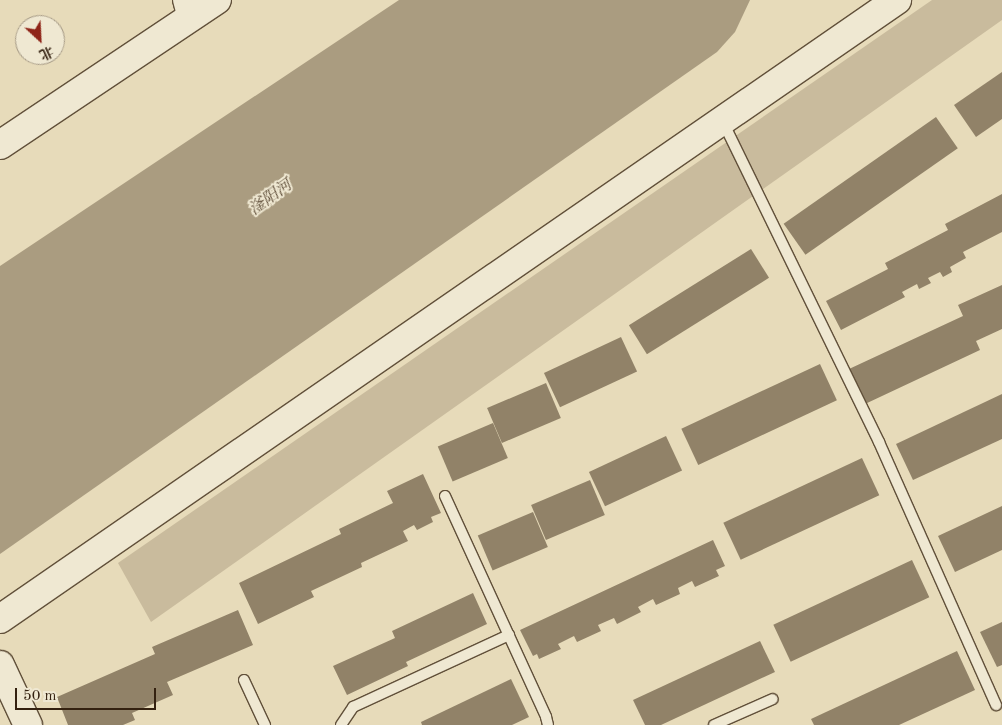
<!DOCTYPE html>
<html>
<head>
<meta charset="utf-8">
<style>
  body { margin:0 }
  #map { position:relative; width:1002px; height:725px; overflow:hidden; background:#e7dbba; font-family:"Old Standard TT","Noto Serif SC",serif }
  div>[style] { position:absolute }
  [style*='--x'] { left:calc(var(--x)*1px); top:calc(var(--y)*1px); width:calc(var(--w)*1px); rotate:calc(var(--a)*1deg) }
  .green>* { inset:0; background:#c9bb9d }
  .water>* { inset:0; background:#aa9c80 }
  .building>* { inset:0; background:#918268; transform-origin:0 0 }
  .roads { filter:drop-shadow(1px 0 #61503a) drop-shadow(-1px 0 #61503a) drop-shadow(0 1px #61503a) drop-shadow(0 -1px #61503a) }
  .lane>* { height:10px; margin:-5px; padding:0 5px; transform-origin:5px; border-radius:5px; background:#efe8d2 }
  .street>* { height:20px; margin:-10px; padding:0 10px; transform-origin:10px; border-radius:10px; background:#efe8d2 }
  .secondary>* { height:28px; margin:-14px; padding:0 14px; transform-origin:14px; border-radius:14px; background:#efe8d2 }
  span { translate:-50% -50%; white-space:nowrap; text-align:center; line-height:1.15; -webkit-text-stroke:4px #efe8d2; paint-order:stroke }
  .water-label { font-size:16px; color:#5d4c37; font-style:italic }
  .north { position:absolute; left:15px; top:15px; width:50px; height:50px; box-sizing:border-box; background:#efe8d2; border:1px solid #a49884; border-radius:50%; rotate:155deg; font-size:14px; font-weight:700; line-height:20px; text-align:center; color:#342110 }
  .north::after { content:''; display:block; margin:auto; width:18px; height:22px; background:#8f2418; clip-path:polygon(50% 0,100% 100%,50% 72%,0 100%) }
  .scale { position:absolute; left:15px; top:688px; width:141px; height:22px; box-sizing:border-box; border:2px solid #342110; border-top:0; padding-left:6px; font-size:15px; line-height:18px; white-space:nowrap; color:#342110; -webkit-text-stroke:4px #efe8d2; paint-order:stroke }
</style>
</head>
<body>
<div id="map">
  <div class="green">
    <div style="clip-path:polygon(932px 0,1002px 0,1002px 20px,151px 622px,118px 563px)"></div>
  </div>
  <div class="water">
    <div style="clip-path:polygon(399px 0,750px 0,735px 32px,717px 52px,0 554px,0 266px)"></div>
  </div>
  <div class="building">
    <div style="clip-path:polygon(1002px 72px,1002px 119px,976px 137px,954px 105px)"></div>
    <div style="left:936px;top:117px;width:38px;height:186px;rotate:55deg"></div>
    <div style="clip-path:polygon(1002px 194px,1002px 232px,963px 252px,966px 258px,950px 267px,952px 272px,943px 277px,940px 272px,928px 278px,931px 283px,919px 289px,917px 284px,902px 292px,905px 297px,841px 330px,826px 301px,888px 269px,885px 263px,948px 230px,945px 224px)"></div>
    <div style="left:751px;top:249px;width:34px;height:144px;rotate:58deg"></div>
    <div style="clip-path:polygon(1002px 285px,1002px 329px,976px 341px,980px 350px,865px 404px,849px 369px,963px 316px,958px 305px)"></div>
    <div style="left:621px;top:337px;width:38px;height:85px;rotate:65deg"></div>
    <div style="left:820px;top:364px;width:40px;height:153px;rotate:65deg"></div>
    <div style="left:546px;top:383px;width:38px;height:64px;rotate:67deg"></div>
    <div style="clip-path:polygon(1002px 394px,1002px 439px,913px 480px,896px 444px)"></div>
    <div style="left:493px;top:423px;width:38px;height:60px;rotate:67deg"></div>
    <div style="left:666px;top:436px;width:38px;height:85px;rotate:65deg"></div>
    <div style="left:862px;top:458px;width:41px;height:153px;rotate:65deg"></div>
    <div style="clip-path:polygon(423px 474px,441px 513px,431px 517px,433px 522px,417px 530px,414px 525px,403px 531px,408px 541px,361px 563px,362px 567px,311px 591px,314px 597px,258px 624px,239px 583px,341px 534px,339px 529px,393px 503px,387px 491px)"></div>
    <div style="left:590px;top:480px;width:38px;height:64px;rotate:67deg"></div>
    <div style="clip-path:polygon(1002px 506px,1002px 550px,955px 572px,938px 536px)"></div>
    <div style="left:533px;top:512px;width:38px;height:60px;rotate:67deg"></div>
    <div style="clip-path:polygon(713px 540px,725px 566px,716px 570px,719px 576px,695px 587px,692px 581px,678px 588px,680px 594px,656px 605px,653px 599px,638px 607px,641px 612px,617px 624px,614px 618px,598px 625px,601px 631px,577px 642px,574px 636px,558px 644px,561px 649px,539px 659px,537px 654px,533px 656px,520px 630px)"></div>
    <div style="left:912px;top:560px;width:41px;height:153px;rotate:65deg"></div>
    <div style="clip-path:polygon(473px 593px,487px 624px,406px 662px,408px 666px,347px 695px,333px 666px,395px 638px,392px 631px)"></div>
    <div style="clip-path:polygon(238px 610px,253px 645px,167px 682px,173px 695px,132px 713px,135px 720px,123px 725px,68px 725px,57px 697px,155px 654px,152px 647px)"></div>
    <div style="clip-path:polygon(1002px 622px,1002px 665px,997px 667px,980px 632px)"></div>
    <div style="clip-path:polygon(760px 641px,775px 672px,661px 725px,645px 725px,633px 700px)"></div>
    <div style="clip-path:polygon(957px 651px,975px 690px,899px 725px,814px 725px,811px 719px)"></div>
    <div style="clip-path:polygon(511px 679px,529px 717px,512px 725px,422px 725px,421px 722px)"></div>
  </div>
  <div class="roads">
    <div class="lane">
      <div style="--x:723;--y:122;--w:356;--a:64"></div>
      <div style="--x:879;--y:442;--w:288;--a:66"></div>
      <div style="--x:445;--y:496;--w:243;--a:65.4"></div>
      <div style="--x:546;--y:717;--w:8;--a:76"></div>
      <div style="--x:244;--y:680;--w:50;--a:65"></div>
      <div style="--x:341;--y:725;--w:22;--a:-56"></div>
      <div style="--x:353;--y:707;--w:172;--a:-24.8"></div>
      <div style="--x:714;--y:725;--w:64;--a:-23.8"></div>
    </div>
    <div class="street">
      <div style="--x:183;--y:0;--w:20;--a:75"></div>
    </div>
    <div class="secondary">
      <div style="--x:0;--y:145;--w:261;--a:-33.8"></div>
      <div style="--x:0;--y:619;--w:1090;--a:-34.61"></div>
      <div style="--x:0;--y:665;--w:66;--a:65"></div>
    </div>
  </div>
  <div class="water-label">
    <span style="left:271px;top:198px;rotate:-36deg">滏阳河</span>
  </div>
  <div class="north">北</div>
  <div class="scale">50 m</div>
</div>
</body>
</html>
